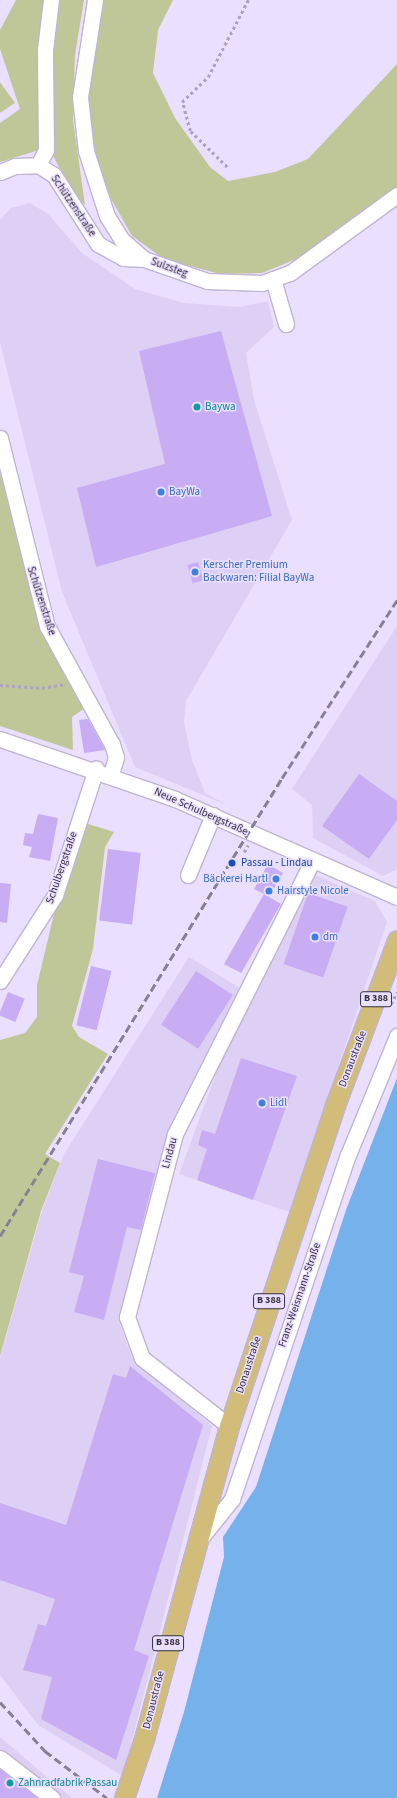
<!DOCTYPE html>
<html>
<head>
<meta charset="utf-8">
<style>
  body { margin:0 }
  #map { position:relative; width:397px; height:1798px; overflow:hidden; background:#eadfff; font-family:"Source Sans 3",sans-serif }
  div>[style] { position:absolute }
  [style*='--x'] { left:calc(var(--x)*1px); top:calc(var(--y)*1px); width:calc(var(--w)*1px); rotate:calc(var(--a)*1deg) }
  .built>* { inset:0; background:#ded0f5 }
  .green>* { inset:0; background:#bfc799 }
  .water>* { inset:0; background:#75b1ea }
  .building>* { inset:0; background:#c8acf4; transform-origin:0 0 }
  .path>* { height:2.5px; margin-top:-1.25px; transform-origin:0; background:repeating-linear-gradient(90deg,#aba2bb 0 3px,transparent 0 6px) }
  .roads { filter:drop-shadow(1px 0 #bfb4d2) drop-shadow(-1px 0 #bfb4d2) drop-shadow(0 1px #bfb4d2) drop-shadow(0 -1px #bfb4d2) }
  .minor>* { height:15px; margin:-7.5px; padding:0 7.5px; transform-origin:7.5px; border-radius:7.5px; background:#fff }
  .major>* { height:19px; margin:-9.5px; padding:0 9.5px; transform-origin:9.5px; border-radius:9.5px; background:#d1bc79 }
  .rail>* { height:3px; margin-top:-1.5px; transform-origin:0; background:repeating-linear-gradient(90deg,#878095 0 8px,transparent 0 12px) }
  .dots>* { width:11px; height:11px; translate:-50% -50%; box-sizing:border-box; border:2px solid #eadfff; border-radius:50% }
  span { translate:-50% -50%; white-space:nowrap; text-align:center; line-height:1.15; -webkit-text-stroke:3px #eadfff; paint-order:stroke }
  .shield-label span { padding:1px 3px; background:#eadfff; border:1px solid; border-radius:3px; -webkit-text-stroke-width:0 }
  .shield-label { font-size:10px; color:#34303c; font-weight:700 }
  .street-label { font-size:11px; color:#34303c }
  .culture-label { font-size:11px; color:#0d838f }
  .left { translate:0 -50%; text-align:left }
  .shop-label { font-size:11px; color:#366cbe }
  .right { translate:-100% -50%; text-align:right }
  .transit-label { font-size:11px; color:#164399 }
</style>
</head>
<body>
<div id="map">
  <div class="built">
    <div style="clip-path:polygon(30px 203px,48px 214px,82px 253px,135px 289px,184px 303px,239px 307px,268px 301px,274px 327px,246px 353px,254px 400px,292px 520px,186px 701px,184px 722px,192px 760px,205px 793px,227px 805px,135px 767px,62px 592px,0 342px,0 220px,11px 208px)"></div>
    <div style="clip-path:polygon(397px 626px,397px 869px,383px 876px,313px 838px,312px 805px,292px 789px)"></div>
    <div style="clip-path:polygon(315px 875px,375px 901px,387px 922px,289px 1212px,179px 1174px,227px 1044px)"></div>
    <div style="clip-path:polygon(189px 957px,240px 988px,171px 1123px,120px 1325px,132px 1358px,212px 1426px,123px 1776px,38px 1725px,0 1675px,0 1358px,42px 1211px,64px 1154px)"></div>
    <div style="clip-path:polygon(0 1737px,72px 1798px,0 1798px)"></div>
  </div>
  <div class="green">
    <div style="clip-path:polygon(16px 0,84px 0,75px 55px,73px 120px,85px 205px,70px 190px,49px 147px,0 162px,0 123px,20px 109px,0 49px,0 30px)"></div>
    <div style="clip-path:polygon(104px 0,173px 0,158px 30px,153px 73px,175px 118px,210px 167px,228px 181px,275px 172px,308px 159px,397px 64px,397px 189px,311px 253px,262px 273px,220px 274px,164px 259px,132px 236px,101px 181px,87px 103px)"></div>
    <div style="clip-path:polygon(0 82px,15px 103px,0 113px)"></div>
    <div style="clip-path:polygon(0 473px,39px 626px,88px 706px,72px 717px,73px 750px,0 726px)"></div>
    <div style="clip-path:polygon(85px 823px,114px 832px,105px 847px,93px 949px,72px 1026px,79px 1037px,108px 1054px,45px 1154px,60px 1163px,41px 1211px,0 1356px,0 1040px,25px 1033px,37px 1017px,37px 985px,54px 914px)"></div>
  </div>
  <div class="water">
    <div style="clip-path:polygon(397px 1078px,397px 1798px,157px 1798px,184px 1712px,224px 1557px,223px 1537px,256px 1487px,346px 1210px)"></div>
  </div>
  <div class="building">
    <div style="clip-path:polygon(221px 331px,272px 516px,96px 567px,77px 488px,165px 464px,139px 351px)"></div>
    <div style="left:198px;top:562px;width:19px;height:11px;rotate:74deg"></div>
    <div style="clip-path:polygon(88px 719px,104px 748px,105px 750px,84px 753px,79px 720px)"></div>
    <div style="clip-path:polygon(359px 774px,397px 801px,397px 820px,369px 859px,322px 826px)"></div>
    <div style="clip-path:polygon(38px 814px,58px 818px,50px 861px,29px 857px,32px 847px,23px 845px,25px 833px,33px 834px)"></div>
    <div style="left:108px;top:849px;width:33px;height:72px;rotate:7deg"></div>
    <div style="clip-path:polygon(268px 864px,283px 873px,269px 897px,281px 904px,241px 973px,224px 964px,264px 894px,254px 889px)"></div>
    <div style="clip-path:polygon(0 883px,11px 884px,7px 923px,0 922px)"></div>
    <div style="left:308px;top:893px;width:42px;height:75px;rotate:19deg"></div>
    <div style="left:91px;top:966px;width:21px;height:61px;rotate:14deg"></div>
    <div style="left:196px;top:971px;width:44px;height:64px;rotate:33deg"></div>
    <div style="left:8px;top:992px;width:18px;height:25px;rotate:22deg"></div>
    <div style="clip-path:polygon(241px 1058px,297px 1076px,253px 1200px,197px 1180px,207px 1149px,198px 1145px,202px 1130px,215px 1134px)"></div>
    <div style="clip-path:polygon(98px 1159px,155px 1173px,141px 1230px,127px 1227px,104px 1320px,74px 1312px,84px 1276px,69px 1272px)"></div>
    <div style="clip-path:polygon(130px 1366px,203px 1425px,134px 1650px,149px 1656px,116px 1760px,41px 1719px,52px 1677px,23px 1670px,38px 1624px,46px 1626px,55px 1599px,0 1580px,0 1503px,66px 1525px,113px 1374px,126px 1378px)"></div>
    <div style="clip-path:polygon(0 1769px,37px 1798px,0 1798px)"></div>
  </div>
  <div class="path">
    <div style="--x:227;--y:167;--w:52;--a:-135.8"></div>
    <div style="--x:190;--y:131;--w:30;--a:-105"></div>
    <div style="--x:182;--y:102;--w:36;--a:-44"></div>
    <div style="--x:208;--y:77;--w:87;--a:-62.5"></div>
    <div style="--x:0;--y:685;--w:42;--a:4.1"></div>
    <div style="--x:42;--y:688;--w:22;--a:-10"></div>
    <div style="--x:244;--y:852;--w:8;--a:-60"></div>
    <div style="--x:391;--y:1004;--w:13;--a:-63"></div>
  </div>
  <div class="roads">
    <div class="minor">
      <div style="--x:95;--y:0;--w:98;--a:98.8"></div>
      <div style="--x:80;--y:97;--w:54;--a:83.7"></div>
      <div style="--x:86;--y:151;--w:68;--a:72.1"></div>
      <div style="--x:107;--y:216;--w:28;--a:58"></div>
      <div style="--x:122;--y:240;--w:29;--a:41"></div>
      <div style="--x:144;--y:259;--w:67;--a:19.2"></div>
      <div style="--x:207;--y:281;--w:55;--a:2.1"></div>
      <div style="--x:262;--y:283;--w:30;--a:-20"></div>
      <div style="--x:290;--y:273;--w:132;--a:-36.1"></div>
      <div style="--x:38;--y:165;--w:17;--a:-62"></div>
      <div style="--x:46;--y:150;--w:100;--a:-90.6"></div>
      <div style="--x:45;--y:50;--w:50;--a:-83.2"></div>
      <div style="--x:0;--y:172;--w:16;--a:-22"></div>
      <div style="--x:15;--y:166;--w:23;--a:-2"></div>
      <div style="--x:38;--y:165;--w:19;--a:32"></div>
      <div style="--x:54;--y:175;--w:82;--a:57.5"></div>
      <div style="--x:98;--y:244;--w:29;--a:29"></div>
      <div style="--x:123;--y:258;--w:21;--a:3"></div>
      <div style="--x:273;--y:279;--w:47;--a:73.9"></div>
      <div style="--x:0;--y:438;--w:194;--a:76"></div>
      <div style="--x:47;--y:626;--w:135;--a:61.2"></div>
      <div style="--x:112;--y:744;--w:14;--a:73"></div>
      <div style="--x:116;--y:757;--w:18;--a:106"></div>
      <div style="--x:0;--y:739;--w:185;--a:18.9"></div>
      <div style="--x:175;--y:799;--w:243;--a:23.8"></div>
      <div style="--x:188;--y:875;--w:65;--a:-67.4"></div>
      <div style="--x:0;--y:981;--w:102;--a:-57.4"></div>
      <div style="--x:55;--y:895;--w:133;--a:-72"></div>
      <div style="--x:229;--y:1426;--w:110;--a:-142"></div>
      <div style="--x:142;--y:1358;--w:44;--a:-110.1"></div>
      <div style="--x:127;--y:1317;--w:189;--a:-75.3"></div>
      <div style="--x:175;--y:1134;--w:305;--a:-63.3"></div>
      <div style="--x:200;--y:1539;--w:51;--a:-51.3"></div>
      <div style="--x:232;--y:1499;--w:363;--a:-71.4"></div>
      <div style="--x:348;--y:1155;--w:129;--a:-67.6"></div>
      <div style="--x:0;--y:1758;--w:66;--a:37.6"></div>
    </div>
    <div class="major">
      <div style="--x:124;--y:1798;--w:62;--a:-71.3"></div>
      <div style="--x:144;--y:1739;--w:324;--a:-74.8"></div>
      <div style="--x:229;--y:1426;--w:335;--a:-71.7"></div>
      <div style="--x:334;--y:1108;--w:179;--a:-69.4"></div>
    </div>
  </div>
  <div class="rail">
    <div style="--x:0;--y:1236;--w:538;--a:-58.38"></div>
    <div style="--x:282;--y:778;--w:212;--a:-57.1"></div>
    <div style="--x:0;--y:1702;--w:67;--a:47.4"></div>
    <div style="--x:45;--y:1751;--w:78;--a:37.2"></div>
  </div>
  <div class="dots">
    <div style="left:197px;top:407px;background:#0f9aa8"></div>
    <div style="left:161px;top:492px;background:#3f7fe0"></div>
    <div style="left:195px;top:572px;background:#3f7fe0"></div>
    <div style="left:232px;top:863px;background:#1a4fb4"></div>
    <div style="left:276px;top:879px;background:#3f7fe0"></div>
    <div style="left:269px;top:891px;background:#3f7fe0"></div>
    <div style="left:315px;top:937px;background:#3f7fe0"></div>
    <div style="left:262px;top:1103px;background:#3f7fe0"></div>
    <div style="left:10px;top:1783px;background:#0f9aa8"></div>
  </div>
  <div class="shield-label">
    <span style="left:376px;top:999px">B 388</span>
    <span style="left:269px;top:1301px">B 388</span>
    <span style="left:168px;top:1643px">B 388</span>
  </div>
  <div class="street-label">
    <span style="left:73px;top:206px;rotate:56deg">Schützenstraße</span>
    <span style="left:169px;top:268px;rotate:20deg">Sulzsteg</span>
    <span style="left:41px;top:601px;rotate:72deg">Schützenstraße</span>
    <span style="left:201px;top:812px;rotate:24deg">Neue Schulbergstraße</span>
    <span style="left:62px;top:868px;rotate:-71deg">Schulbergstraße</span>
    <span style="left:353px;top:1059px;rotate:-69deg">Donaustraße</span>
    <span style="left:170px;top:1153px;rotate:-75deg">Lindau</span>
    <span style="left:300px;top:1295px;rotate:-71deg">Franz-Weismann-Straße</span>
    <span style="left:249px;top:1365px;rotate:-72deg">Donaustraße</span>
    <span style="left:154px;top:1700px;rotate:-76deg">Donaustraße</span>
  </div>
  <div class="culture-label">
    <span class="left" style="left:205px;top:407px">Baywa</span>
    <span class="left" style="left:18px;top:1783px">Zahnradfabrik Passau</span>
  </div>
  <div class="shop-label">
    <span class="left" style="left:169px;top:492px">BayWa</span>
    <span class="left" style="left:203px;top:572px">Kerscher Premium<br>Backwaren: Filial BayWa</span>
    <span class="right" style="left:268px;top:879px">Bäckerei Hartl</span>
    <span class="left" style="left:277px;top:891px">Hairstyle Nicole</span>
    <span class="left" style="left:323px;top:937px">dm</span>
    <span class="left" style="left:270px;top:1103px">Lidl</span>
  </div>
  <div class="transit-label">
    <span class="left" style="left:241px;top:863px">Passau - Lindau</span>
  </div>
</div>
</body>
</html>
